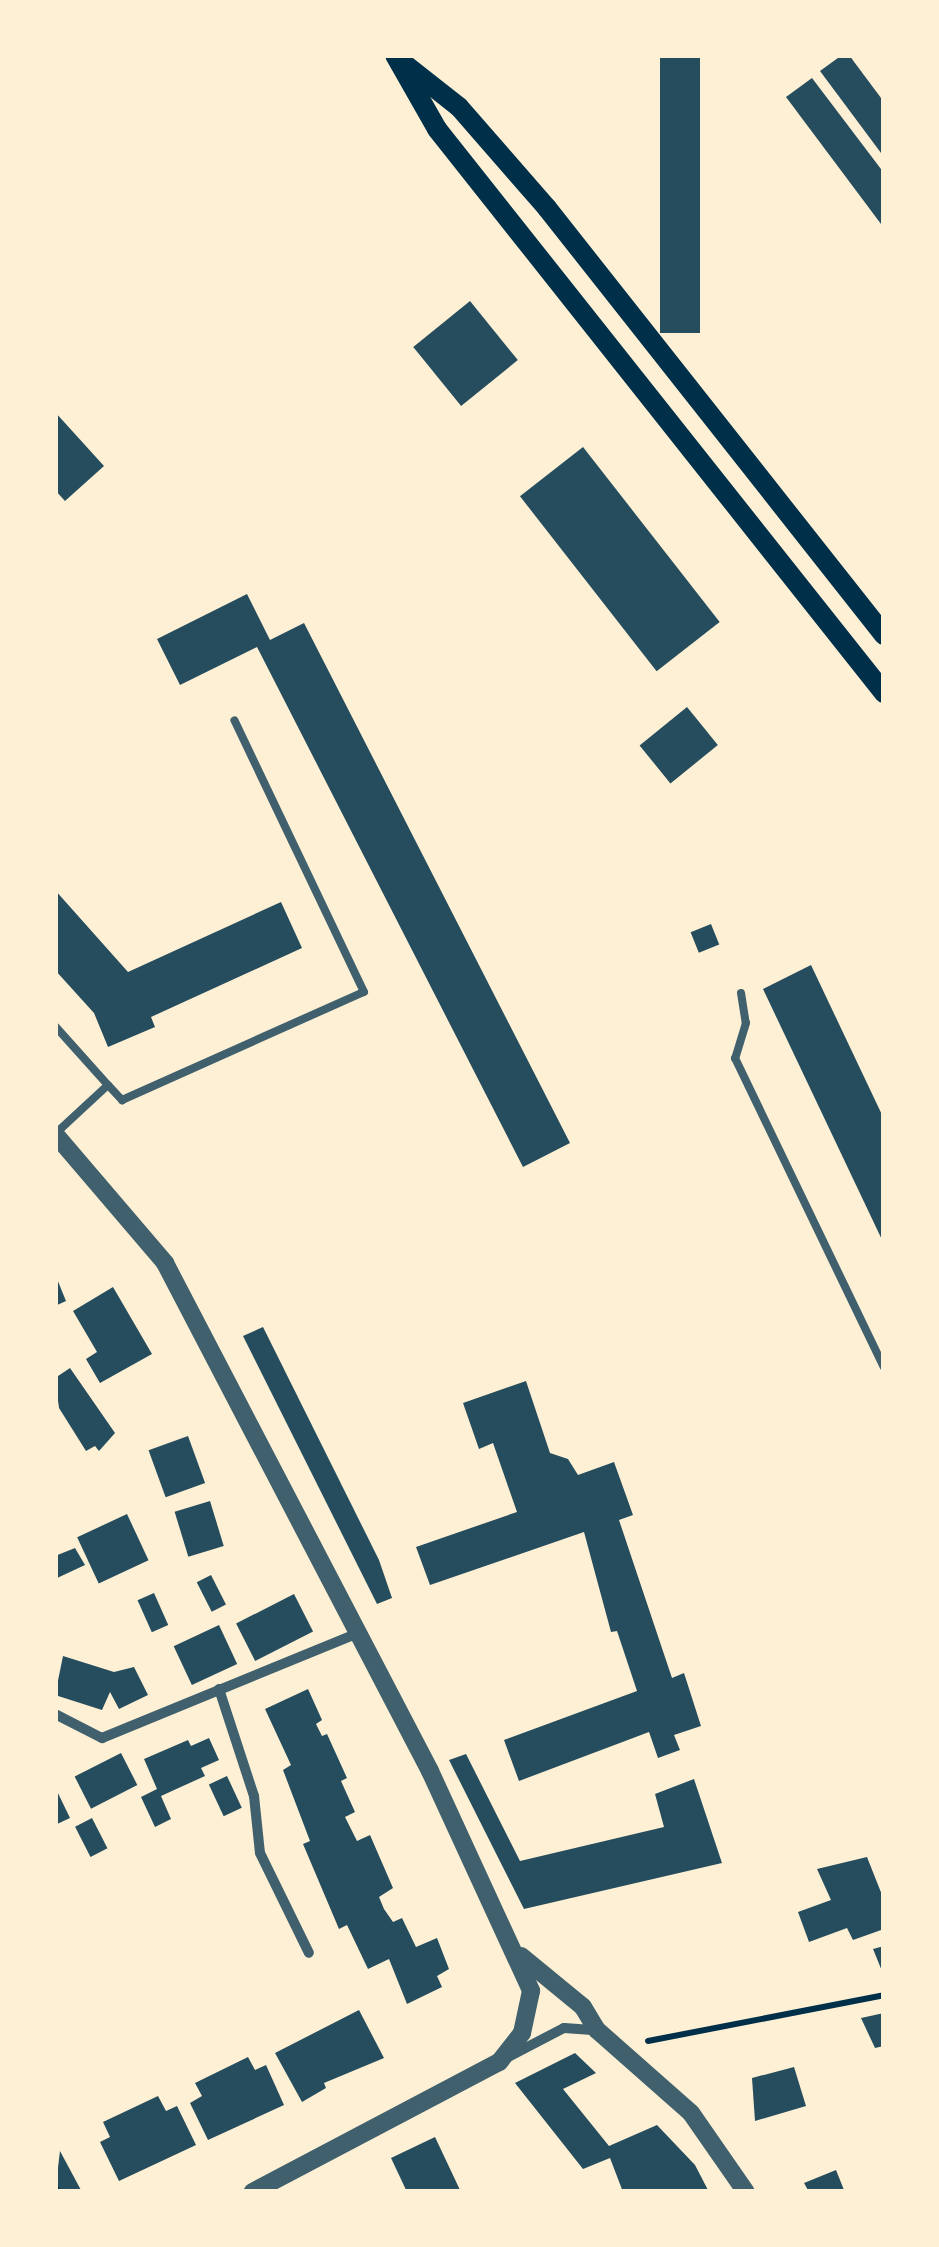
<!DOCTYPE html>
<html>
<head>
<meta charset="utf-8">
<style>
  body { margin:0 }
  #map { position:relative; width:939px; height:2247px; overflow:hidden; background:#fdf0d5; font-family:Roboto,sans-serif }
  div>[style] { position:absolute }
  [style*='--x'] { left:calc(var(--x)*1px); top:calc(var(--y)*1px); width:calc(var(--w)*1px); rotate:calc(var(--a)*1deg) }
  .building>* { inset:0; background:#264d5e; transform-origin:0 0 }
  .path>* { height:6px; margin:-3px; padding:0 3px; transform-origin:3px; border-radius:3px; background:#003049 }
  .service>* { height:8px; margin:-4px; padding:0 4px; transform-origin:4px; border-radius:4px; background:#3f606c }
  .minor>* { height:10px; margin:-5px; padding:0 5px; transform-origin:5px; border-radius:5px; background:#3f606c }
  .tertiary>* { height:18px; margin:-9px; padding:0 9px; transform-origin:9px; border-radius:9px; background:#3f606c }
  .secondary>* { height:20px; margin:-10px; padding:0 10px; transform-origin:10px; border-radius:10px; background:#003049 }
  span { translate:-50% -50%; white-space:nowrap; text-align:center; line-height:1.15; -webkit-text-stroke:9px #fdf0d5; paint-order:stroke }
  .frame { position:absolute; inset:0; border:58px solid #fdf0d5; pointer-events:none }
</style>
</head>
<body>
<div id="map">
  <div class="building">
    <div style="left:660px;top:55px;width:40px;height:278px"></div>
    <div style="clip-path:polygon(842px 55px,849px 55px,884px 102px,884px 157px,820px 71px)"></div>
    <div style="clip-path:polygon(812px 78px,884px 173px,884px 228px,786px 97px)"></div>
    <div style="left:470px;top:301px;width:76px;height:73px;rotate:51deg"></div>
    <div style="clip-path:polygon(55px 412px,104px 466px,65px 501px,55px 490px)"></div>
    <div style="left:583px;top:447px;width:222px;height:80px;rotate:52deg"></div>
    <div style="clip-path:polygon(247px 594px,270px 640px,304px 623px,570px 1143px,523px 1167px,257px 647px,180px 685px,157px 639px)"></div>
    <div style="left:687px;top:707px;width:49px;height:61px;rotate:51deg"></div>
    <div style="clip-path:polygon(55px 890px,128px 972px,281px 902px,302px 948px,151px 1017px,155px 1027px,108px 1047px,94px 1013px,55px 970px)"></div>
    <div style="left:711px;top:924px;width:22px;height:22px;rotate:68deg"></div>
    <div style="clip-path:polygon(811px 965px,884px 1119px,884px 1244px,763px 989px)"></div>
    <div style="clip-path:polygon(55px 1274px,66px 1301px,55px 1306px)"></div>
    <div style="clip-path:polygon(113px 1287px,152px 1354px,100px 1383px,86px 1359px,97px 1352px,73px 1311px)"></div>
    <div style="clip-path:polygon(263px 1327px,379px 1560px,392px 1598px,377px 1604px,243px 1336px)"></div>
    <div style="clip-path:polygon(70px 1368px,115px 1433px,99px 1451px,95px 1446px,86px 1451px,59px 1408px,55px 1378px)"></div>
    <div style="clip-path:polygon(526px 1381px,550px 1453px,568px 1459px,578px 1475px,614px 1462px,633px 1515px,619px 1520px,672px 1678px,684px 1673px,701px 1726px,674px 1735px,680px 1750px,658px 1758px,649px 1732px,519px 1781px,504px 1740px,637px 1691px,617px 1631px,611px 1632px,584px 1532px,430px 1585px,416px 1547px,517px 1512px,493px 1443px,479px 1449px,463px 1403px)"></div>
    <div style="left:188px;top:1436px;width:50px;height:42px;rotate:70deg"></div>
    <div style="left:210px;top:1501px;width:47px;height:37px;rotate:73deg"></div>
    <div style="left:127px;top:1514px;width:51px;height:55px;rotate:65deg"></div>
    <div style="clip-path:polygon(75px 1548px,85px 1565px,55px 1579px,55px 1556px)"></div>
    <div style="left:211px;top:1575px;width:33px;height:16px;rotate:63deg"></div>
    <div style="left:154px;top:1593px;width:35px;height:18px;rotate:66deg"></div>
    <div style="left:294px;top:1594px;width:42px;height:65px;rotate:63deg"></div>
    <div style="left:219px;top:1625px;width:43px;height:50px;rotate:65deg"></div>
    <div style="clip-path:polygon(63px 1656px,114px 1672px,134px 1667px,148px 1695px,119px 1709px,110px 1692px,102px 1710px,55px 1695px)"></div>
    <div style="clip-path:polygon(308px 1689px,322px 1720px,316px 1724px,322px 1736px,327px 1734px,347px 1778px,341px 1781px,355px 1812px,345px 1817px,357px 1841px,370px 1835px,393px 1888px,379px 1897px,384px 1909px,393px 1922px,402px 1918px,416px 1947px,437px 1938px,449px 1969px,437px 1976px,442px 1987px,407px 2004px,389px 1959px,368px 1969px,347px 1925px,339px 1929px,303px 1844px,310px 1841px,283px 1770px,291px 1765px,265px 1709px)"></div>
    <div style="clip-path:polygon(209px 1738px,219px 1760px,201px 1768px,205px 1776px,161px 1796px,171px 1819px,155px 1827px,141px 1797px,157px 1789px,144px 1759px,188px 1740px,191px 1746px)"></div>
    <div style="left:121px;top:1753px;width:36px;height:52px;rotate:63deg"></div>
    <div style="clip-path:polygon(466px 1754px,520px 1861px,664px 1827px,655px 1794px,694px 1779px,722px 1863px,524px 1909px,449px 1760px)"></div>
    <div style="left:227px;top:1776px;width:35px;height:20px;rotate:65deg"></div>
    <div style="clip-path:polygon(55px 1787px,70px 1818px,55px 1825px)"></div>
    <div style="left:92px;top:1818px;width:34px;height:19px;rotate:63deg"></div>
    <div style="clip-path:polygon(867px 1857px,884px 1900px,884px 1929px,853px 1940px,847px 1928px,809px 1942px,798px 1912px,831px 1900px,817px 1869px)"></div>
    <div style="clip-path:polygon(884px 1946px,884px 1976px,873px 1949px)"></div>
    <div style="clip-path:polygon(359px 2010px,384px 2058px,324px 2083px,326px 2088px,302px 2102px,275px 2053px)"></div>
    <div style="clip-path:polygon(884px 2013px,884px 2046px,875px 2048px,861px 2018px)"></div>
    <div style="clip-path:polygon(575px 2053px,596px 2073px,563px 2089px,609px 2146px,657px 2125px,695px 2165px,709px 2192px,623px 2192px,610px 2158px,583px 2169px,515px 2083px)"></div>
    <div style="clip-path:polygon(248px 2057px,255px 2070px,266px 2065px,284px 2105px,208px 2140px,190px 2103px,202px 2096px,195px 2083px)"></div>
    <div style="clip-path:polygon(794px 2067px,806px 2106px,755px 2121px,752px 2078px)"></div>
    <div style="clip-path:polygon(158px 2096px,166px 2111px,177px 2106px,196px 2145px,119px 2181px,100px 2142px,110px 2137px,103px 2122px)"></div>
    <div style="clip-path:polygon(435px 2137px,460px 2190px,407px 2192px,391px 2158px)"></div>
    <div style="clip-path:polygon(60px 2151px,82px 2192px,55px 2192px)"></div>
    <div style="clip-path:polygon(836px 2170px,844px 2190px,809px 2192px,804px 2183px)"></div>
  </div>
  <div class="path">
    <div style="--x:648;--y:2041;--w:240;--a:-11"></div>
    <div style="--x:55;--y:2186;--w:7;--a:63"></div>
  </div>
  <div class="service">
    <div style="--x:741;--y:993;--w:30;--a:81"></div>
    <div style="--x:746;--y:1023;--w:37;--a:107"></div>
    <div style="--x:735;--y:1058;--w:343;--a:64.3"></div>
    <div style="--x:55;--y:1026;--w:79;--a:48.1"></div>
    <div style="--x:55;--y:1134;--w:72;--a:-42.8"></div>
    <div style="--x:108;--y:1085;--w:21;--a:47"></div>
    <div style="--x:122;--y:1100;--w:265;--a:-24.1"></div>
    <div style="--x:364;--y:992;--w:301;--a:-115.5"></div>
  </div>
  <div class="minor">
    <div style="--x:219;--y:1689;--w:113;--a:71.9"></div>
    <div style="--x:254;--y:1796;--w:57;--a:84"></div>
    <div style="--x:260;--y:1853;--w:111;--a:63.9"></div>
    <div style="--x:55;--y:1714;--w:53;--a:27.1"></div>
    <div style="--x:102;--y:1738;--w:274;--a:-22.3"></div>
    <div style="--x:510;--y:2056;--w:61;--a:-27.4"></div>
    <div style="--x:564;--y:2028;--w:32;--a:4"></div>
  </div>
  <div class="tertiary">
    <div style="--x:55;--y:1134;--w:170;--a:49.5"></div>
    <div style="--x:165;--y:1263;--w:573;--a:62.45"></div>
    <div style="--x:430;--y:1771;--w:242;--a:65.3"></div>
    <div style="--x:531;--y:1991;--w:43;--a:102.1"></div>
    <div style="--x:522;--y:2033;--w:37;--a:128"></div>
    <div style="--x:499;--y:2062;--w:279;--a:152.2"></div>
    <div style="--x:521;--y:1956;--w:80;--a:39.4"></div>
    <div style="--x:583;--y:2007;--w:27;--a:59"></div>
    <div style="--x:597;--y:2030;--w:125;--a:41.4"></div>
    <div style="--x:691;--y:2113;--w:96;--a:55.2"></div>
  </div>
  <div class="secondary">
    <div style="--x:395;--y:55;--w:85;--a:60.4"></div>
    <div style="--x:437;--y:129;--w:720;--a:51.6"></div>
    <div style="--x:407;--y:66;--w:66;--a:38.3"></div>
    <div style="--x:459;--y:107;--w:134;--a:48.9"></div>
    <div style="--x:547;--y:208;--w:544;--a:51.72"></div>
  </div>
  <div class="frame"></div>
</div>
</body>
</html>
